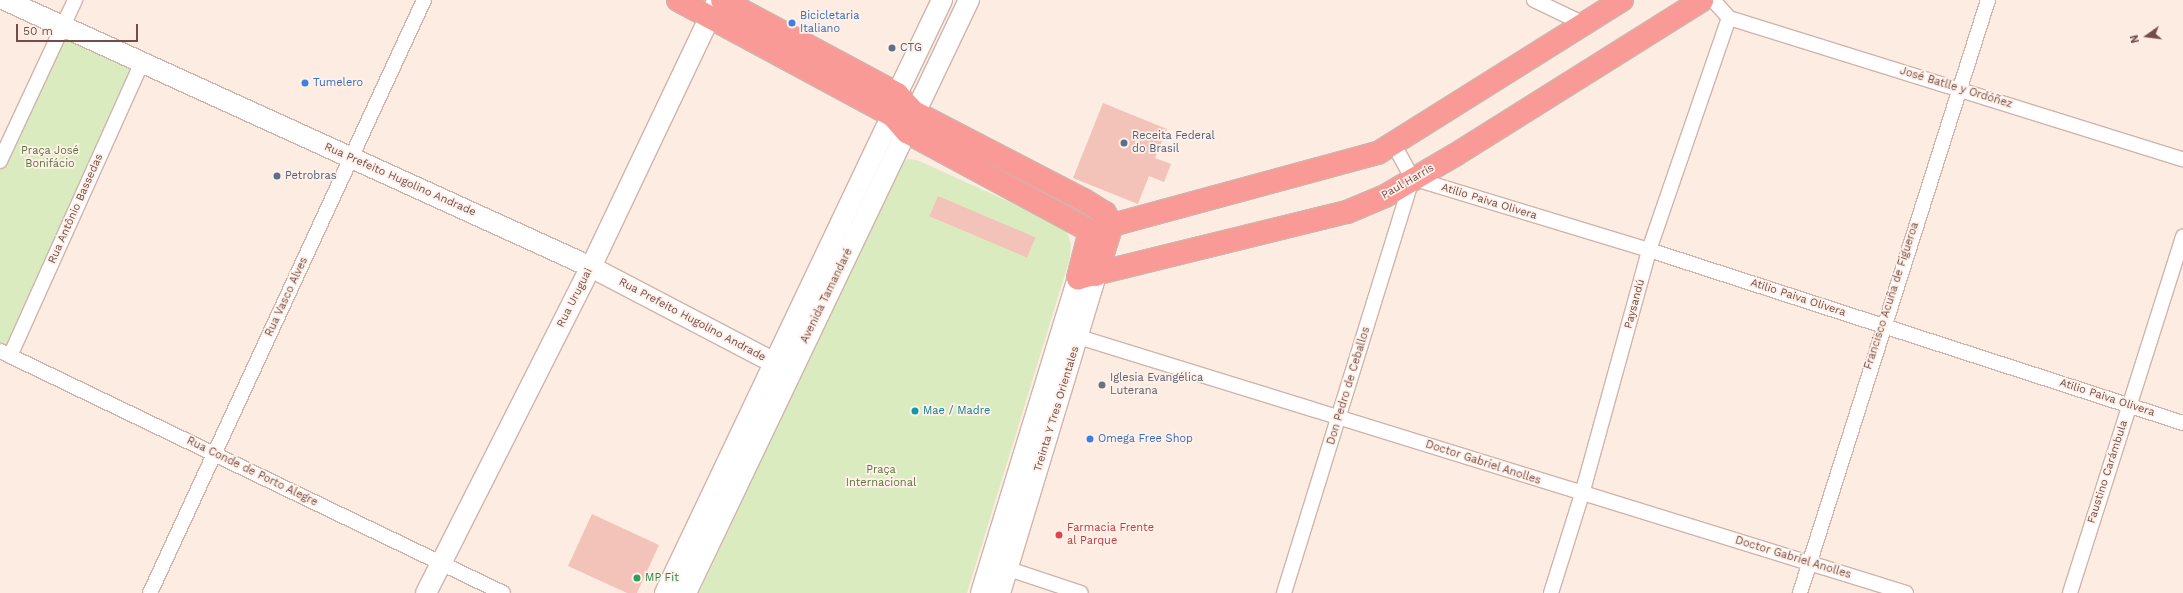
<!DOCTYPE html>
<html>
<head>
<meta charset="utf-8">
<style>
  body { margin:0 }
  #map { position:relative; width:2183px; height:593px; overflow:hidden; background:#fdece2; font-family:"Work Sans",sans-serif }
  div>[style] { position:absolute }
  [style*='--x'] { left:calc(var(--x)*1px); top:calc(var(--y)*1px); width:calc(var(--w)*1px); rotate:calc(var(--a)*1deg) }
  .green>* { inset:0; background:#dbebc0 }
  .building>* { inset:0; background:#f3c3b9; transform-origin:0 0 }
  .roads { filter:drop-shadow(1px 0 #d0b4ac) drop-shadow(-1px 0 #d0b4ac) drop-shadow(0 1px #d0b4ac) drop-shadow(0 -1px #d0b4ac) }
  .street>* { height:14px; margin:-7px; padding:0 7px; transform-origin:7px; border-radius:7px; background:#fff }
  .secondary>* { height:20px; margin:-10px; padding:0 10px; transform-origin:10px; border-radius:10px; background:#fff }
  .highway>* { height:22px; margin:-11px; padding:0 11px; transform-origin:11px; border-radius:11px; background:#f99a97 }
  .dots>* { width:11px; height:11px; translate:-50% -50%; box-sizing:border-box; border:2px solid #fff1e9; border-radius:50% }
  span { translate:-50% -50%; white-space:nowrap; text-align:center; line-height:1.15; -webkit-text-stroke:3.5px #fff1e9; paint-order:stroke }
  .shop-label { font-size:11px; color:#366cbe }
  .left { translate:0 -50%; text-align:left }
  .service-label { font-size:11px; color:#4e5e75 }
  .street-label { font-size:11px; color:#754d48 }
  .park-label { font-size:11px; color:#5b753d }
  .worship-label { font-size:11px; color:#5b616d }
  .culture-label { font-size:11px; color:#0d838f }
  .health-label { font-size:11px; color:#be3a42 }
  .leisure-label { font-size:11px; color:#27864d }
  .north { position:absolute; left:2127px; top:16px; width:40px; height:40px; -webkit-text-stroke:3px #fff1e9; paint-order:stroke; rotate:256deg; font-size:11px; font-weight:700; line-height:16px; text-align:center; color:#754d48 }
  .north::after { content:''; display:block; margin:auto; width:14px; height:18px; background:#754d48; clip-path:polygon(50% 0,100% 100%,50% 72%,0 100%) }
  .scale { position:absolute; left:16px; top:24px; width:122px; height:18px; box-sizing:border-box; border:2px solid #754d48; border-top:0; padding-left:5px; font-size:12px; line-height:14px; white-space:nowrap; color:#754d48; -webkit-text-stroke:3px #fff1e9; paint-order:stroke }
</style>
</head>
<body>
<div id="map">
  <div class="green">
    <div style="clip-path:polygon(62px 27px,142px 62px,10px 356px,0 351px,0 161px)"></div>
    <div style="clip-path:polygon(907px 159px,917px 160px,1065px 227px,1071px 244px,1070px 258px,967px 593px,699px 593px,900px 166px)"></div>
  </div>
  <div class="building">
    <div style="clip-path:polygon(1103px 103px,1167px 129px,1155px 158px,1171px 164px,1164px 182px,1149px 176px,1138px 204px,1073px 178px)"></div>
    <div style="left:938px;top:196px;width:106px;height:22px;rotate:23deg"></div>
    <div style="clip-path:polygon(592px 514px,659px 545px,637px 593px,627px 593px,568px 566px)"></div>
  </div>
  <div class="roads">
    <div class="street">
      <div style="--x:1534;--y:0;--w:53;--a:25.6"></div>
      <div style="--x:1713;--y:0;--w:24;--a:48"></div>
      <div style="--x:1729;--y:18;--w:475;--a:17.3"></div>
      <div style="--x:1394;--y:145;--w:38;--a:61"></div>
      <div style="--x:0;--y:161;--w:178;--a:-65"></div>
      <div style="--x:1412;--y:178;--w:248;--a:16.9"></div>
      <div style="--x:1649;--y:250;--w:561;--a:17.95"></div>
      <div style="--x:1069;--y:334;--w:876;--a:17.19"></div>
      <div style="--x:0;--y:351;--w:558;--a:25.69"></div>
      <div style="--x:10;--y:356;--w:322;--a:-65.8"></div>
      <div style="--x:1000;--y:566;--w:85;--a:18.4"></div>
      <div style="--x:150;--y:593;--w:653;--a:-65.2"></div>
      <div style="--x:1284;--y:593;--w:433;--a:-72.8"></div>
      <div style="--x:1551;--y:593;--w:104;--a:-72.6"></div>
      <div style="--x:1582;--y:494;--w:253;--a:-74.6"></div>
      <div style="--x:1649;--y:250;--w:245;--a:-71"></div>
      <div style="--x:1800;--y:593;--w:622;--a:-72.41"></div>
      <div style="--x:2070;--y:593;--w:374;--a:-72.4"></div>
    </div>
    <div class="secondary">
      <div style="--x:5;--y:0;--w:644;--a:24.5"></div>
      <div style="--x:591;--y:267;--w:225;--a:27.6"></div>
      <div style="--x:426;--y:593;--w:365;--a:-63.2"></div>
      <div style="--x:591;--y:267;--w:291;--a:-64.6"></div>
      <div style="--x:665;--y:593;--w:529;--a:-64.6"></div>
      <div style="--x:892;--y:115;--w:22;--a:-77"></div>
      <div style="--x:897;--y:94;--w:104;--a:-64.4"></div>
      <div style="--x:686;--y:593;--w:657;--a:-64.49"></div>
      <div style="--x:981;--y:593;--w:330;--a:-72.9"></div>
      <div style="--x:1000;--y:593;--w:332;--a:-73.2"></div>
    </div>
    <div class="highway">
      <div style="--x:678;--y:0;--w:243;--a:28.3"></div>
      <div style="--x:892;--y:115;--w:23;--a:49"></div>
      <div style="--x:907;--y:132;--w:208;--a:28.4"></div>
      <div style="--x:722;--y:0;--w:199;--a:28.2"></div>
      <div style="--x:897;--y:94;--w:25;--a:47"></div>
      <div style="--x:914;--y:112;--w:191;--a:27.4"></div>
      <div style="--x:1084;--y:200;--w:25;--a:32"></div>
      <div style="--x:1105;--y:213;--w:14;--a:60"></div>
      <div style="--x:1090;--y:231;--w:49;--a:104.3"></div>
      <div style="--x:1078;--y:278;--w:277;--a:-13.8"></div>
      <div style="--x:1347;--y:212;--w:41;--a:-22.8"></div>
      <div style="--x:1385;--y:196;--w:81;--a:-30.4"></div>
      <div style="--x:1455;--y:155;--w:292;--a:-32.1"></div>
      <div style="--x:1090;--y:231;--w:298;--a:-15.2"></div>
      <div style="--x:1378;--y:153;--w:288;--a:-32.1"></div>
      <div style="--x:1096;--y:275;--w:52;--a:-72.3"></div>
    </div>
  </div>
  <div class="dots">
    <div style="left:792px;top:23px;background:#3f7fe0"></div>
    <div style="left:892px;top:48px;background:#5c6f8a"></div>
    <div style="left:305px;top:83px;background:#3f7fe0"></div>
    <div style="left:1124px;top:143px;background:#5c6f8a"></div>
    <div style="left:277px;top:176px;background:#5c6f8a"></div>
    <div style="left:1102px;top:385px;background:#6b7280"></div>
    <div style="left:915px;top:411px;background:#0f9aa8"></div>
    <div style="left:1090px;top:439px;background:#3f7fe0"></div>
    <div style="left:1059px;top:535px;background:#e0444e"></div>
    <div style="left:637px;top:578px;background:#2e9e5b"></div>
  </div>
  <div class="shop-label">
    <span class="left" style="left:800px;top:23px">Bicicletaria<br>Italiano</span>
    <span class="left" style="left:313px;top:83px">Tumelero</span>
    <span class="left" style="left:1098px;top:439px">Omega Free Shop</span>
  </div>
  <div class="service-label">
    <span class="left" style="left:900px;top:48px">CTG</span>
    <span class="left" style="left:1132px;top:143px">Receita Federal<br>do Brasil</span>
    <span class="left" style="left:285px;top:176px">Petrobras</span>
  </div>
  <div class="street-label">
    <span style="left:1956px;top:88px;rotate:17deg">José Batlle y Ordóñez</span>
    <span style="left:400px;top:180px;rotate:24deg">Rua Prefeito Hugolino Andrade</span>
    <span style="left:1408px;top:182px;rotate:-30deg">Paul Harris</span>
    <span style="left:1489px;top:202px;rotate:17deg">Atilio Paiva Olivera</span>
    <span style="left:76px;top:209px;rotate:-66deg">Rua Antônio Bassedas</span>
    <span style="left:827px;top:296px;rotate:-64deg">Avenida Tamandaré</span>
    <span style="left:1892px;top:296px;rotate:-72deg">Francisco Acuña de Figueroa</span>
    <span style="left:287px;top:297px;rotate:-65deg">Rua Vasco Alves</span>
    <span style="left:575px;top:298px;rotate:-63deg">Rua Uruguai</span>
    <span style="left:1798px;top:298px;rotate:18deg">Atilio Paiva Olivera</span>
    <span style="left:1635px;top:304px;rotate:-75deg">Paysandú</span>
    <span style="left:692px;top:320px;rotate:28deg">Rua Prefeito Hugolino Andrade</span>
    <span style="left:1349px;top:386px;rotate:-73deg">Don Pedro de Ceballos</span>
    <span style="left:2107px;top:398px;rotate:18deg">Atilio Paiva Olivera</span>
    <span style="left:1057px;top:409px;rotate:-73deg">Treinta Y Tres Orientales</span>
    <span style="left:1483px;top:463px;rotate:18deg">Doctor Gabriel Anolles</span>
    <span style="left:252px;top:472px;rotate:26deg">Rua Conde de Porto Alegre</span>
    <span style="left:2108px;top:472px;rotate:-72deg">Faustino Carámbula</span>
    <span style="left:1793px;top:558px;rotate:17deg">Doctor Gabriel Anolles</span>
  </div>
  <div class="park-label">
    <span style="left:50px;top:158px">Praça José<br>Bonifácio</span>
    <span style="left:881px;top:477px">Praça<br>Internacional</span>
  </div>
  <div class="worship-label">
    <span class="left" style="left:1110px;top:385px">Iglesia Evangélica<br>Luterana</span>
  </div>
  <div class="culture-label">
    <span class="left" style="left:923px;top:411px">Mae / Madre</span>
  </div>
  <div class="health-label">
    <span class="left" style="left:1067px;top:535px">Farmacia Frente<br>al Parque</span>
  </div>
  <div class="leisure-label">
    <span class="left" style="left:645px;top:578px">MP Fit</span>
  </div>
  <div class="north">N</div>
  <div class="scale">50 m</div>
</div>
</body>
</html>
